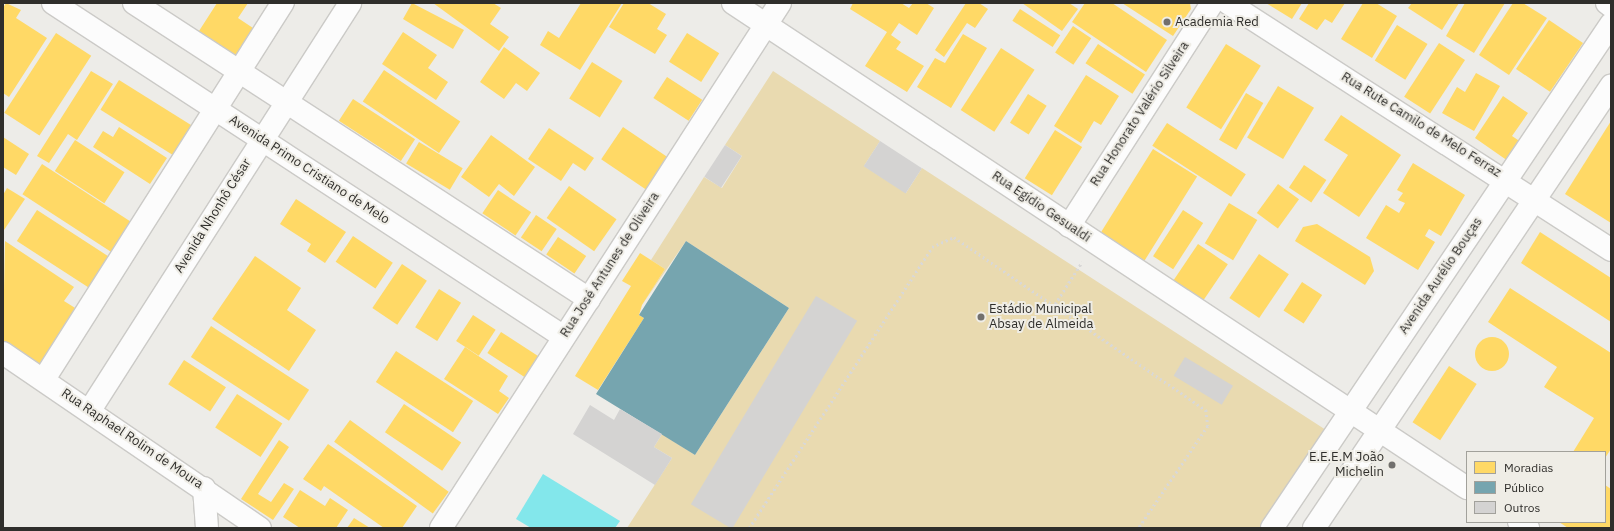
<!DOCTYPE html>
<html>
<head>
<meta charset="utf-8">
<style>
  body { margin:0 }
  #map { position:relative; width:1614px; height:531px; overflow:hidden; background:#edece8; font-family:"IBM Plex Sans",sans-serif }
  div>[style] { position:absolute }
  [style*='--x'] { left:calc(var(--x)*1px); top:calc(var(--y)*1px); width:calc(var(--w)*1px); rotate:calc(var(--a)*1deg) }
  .green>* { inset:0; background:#e9dab0 }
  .water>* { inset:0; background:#83e7eb }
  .homes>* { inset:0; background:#ffd966; transform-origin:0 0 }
  .round { border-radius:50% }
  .public>* { inset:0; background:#76a5af }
  .building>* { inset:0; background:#d4d3d2; transform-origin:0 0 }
  .path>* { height:2.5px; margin-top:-1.25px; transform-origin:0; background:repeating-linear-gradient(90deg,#d9d8d7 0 2px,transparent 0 5px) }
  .roads { filter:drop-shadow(1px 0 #cbcac7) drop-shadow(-1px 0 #cbcac7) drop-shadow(0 1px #cbcac7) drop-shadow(0 -1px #cbcac7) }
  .minor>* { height:22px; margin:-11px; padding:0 11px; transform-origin:11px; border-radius:11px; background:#fcfcfc }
  .dots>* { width:11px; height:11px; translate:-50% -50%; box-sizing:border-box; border:2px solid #efede6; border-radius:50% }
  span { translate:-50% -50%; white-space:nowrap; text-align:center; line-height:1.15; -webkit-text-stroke:4px #efede6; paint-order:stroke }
  .poi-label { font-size:13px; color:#2f2e2b }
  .left { translate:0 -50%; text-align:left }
  .right { translate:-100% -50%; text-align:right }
  .street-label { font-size:13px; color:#2f2e2b }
  .frame { position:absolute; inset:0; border:4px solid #2f2e2b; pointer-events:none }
  .legend { position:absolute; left:1466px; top:451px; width:140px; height:72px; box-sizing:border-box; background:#efede6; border:1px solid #a2a19b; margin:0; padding:5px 7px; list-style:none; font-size:12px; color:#2f2e2b }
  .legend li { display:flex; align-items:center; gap:8px; height:20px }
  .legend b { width:20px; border:1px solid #a2a19b }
</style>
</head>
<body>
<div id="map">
  <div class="green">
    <div style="clip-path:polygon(773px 71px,880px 141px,864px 166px,906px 193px,922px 168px,1326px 430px,1263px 528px,627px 528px,672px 458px,654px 447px,662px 434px,695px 455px,789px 308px,686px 241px,642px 305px,665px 269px,651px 260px,704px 177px,722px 188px,742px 156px,725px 145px)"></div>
  </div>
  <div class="water">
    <div style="clip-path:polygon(543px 474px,620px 521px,615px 528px,531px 528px,516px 519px)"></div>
  </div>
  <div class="homes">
    <div style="clip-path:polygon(6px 3px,21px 10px,16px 18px,47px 38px,9px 97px,3px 93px,3px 8px)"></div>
    <div style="clip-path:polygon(217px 3px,248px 3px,238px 18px,262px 34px,244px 61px,199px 31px)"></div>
    <div style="clip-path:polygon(412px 3px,464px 30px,453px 49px,403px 19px)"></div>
    <div style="clip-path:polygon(433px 3px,493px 3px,501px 8px,490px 24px,509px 37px,499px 51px)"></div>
    <div style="clip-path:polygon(581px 3px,622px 3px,580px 70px,540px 45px,548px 31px,559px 38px)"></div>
    <div style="clip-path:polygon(624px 3px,648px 3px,666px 14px,657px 29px,667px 35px,655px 54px,609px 27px)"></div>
    <div style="clip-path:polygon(853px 3px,901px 3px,909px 8px,913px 3px,926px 3px,934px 8px,917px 35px,899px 23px,891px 35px,901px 42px,896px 49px,924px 66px,907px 92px,865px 66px,887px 32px,850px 9px)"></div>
    <div style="clip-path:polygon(966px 3px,979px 3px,988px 9px,975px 28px,967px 23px,944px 57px,935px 50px)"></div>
    <div style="clip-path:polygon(1022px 3px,1069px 3px,1078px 9px,1062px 31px)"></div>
    <div style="clip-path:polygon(1085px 3px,1112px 3px,1167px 40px,1146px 72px,1072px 22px)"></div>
    <div style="clip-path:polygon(1122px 3px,1190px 3px,1191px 9px,1173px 36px)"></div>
    <div style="clip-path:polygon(1266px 3px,1302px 3px,1292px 19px)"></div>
    <div style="clip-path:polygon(1309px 3px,1345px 3px,1332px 23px,1325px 19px,1317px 30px,1299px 19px)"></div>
    <div style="clip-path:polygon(1363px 3px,1376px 3px,1397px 16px,1372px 58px,1341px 39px)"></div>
    <div style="clip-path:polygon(1412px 3px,1459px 3px,1442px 30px,1408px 8px)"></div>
    <div style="clip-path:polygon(1465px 3px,1505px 3px,1474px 53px,1446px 36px)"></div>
    <div style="clip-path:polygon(1513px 3px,1523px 3px,1547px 18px,1509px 75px,1479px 55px)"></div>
    <div style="left:1020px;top:9px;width:48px;height:14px;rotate:33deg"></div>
    <div style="left:1549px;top:20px;width:41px;height:59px;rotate:34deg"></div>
    <div style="left:1397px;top:25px;width:36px;height:42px;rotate:32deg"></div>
    <div style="left:1073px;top:26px;width:22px;height:32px;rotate:34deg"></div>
    <div style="clip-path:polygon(403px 32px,437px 55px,428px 68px,448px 82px,436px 100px,382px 64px)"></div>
    <div style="left:56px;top:33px;width:42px;height:95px;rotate:33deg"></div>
    <div style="left:687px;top:33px;width:38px;height:34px;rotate:32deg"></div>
    <div style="clip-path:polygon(963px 34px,987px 48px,951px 108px,917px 87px,935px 58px,945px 63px)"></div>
    <div style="left:1439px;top:43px;width:31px;height:64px;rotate:33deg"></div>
    <div style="left:1098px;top:44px;width:56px;height:23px;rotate:33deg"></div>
    <div style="left:1226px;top:44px;width:41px;height:75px;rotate:32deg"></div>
    <div style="clip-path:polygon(504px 47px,540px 73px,527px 91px,516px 83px,504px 99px,480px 82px)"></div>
    <div style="left:1001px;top:48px;width:40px;height:74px;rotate:33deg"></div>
    <div style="left:592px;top:62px;width:36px;height:43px;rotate:32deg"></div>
    <div style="left:384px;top:70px;width:92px;height:38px;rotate:34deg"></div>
    <div style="clip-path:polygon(91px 71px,113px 84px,77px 140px,68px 134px,49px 163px,37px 156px)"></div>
    <div style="clip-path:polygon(1476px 73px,1500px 86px,1474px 131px,1442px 113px,1457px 87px,1465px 92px)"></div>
    <div style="clip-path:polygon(1086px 75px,1119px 96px,1101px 125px,1094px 121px,1081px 143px,1054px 126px)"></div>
    <div style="left:667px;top:77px;width:42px;height:25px;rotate:33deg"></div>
    <div style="left:119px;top:80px;width:91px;height:35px;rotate:32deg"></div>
    <div style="left:1278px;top:86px;width:42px;height:60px;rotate:31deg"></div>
    <div style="left:1246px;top:93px;width:20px;height:54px;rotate:30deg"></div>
    <div style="left:1028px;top:94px;width:22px;height:34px;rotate:32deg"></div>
    <div style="clip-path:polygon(1503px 96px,1528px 113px,1512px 136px,1521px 142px,1508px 161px,1475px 138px)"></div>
    <div style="left:353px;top:99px;width:74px;height:26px;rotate:33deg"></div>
    <div style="clip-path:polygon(1341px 115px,1401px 155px,1359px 217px,1323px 193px,1348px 155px,1324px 140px)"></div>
    <div style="clip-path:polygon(1611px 121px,1611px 223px,1565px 194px)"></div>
    <div style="left:1167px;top:123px;width:94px;height:27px;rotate:33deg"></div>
    <div style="clip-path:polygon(119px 127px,167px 158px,150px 184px,93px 147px,103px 131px,113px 137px)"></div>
    <div style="left:623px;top:127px;width:58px;height:39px;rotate:34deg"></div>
    <div style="clip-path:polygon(549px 128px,594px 158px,585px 171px,573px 163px,561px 181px,528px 159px)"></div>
    <div style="left:1055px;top:130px;width:32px;height:57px;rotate:32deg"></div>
    <div style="clip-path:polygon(491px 135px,535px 167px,514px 196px,499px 184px,489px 197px,461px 177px)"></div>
    <div style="clip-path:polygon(3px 137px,29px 154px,16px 175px,3px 167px)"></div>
    <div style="left:75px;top:140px;width:59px;height:37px;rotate:33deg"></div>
    <div style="left:419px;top:142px;width:51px;height:25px;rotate:31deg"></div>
    <div style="left:1153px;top:149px;width:52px;height:99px;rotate:32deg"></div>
    <div style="clip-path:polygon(1413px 163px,1465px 195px,1441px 236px,1429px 229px,1425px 236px,1435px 242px,1418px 270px,1366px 238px,1386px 205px,1399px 213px,1405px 203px,1398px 200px,1403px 193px,1397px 190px)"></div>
    <div style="left:42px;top:164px;width:111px;height:36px;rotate:33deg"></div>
    <div style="left:1304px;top:165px;width:27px;height:27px;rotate:34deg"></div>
    <div style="left:1278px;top:184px;width:26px;height:36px;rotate:36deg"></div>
    <div style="left:569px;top:186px;width:58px;height:39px;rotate:35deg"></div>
    <div style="clip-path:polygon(7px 188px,25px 199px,4px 230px,3px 195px)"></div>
    <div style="left:498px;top:190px;width:40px;height:28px;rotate:34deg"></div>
    <div style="clip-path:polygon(296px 199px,346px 232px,325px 263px,307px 251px,311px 244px,280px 224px)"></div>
    <div style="left:1229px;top:203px;width:33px;height:47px;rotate:31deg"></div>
    <div style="left:37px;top:210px;width:86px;height:37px;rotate:33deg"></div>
    <div style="left:1183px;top:210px;width:24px;height:55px;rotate:33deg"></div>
    <div style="left:536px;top:215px;width:25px;height:27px;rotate:34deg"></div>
    <div style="clip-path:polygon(1317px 224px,1370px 257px,1374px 271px,1365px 285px,1295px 241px,1303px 227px)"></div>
    <div style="clip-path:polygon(1540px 232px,1611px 278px,1611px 322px,1521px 263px)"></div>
    <div style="left:353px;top:236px;width:48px;height:31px;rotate:34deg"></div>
    <div style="left:558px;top:237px;width:34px;height:21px;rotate:34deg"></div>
    <div style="clip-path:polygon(5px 241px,74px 287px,64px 301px,80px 311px,45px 368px,3px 340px)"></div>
    <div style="left:1198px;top:244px;width:36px;height:47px;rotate:34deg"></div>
    <div style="clip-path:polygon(640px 253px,665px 269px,642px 305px,639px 315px,644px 318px,598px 390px,575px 376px,631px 286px,622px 281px)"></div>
    <div style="left:1259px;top:254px;width:36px;height:53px;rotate:34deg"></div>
    <div style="clip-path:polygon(255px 256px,301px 288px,287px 310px,316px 330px,289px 371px,212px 319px)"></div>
    <div style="left:402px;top:264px;width:30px;height:53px;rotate:34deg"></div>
    <div style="left:1302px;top:282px;width:24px;height:34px;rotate:33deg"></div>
    <div style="clip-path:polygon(1510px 288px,1611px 353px,1611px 449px,1605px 458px,1605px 452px,1573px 452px,1594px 418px,1544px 387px,1557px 367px,1488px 322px)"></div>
    <div style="left:439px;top:289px;width:26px;height:45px;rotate:32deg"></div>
    <div style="left:473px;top:315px;width:27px;height:31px;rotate:33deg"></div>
    <div style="left:211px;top:326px;width:117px;height:37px;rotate:33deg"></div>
    <div style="left:501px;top:332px;width:46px;height:25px;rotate:33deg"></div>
    <div class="round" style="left:1475px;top:337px;width:34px;height:34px"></div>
    <div style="clip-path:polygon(465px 347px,508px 376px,499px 391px,509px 398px,498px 414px,444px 379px)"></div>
    <div style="left:396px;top:351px;width:92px;height:37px;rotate:33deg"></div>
    <div style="left:184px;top:360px;width:50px;height:29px;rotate:33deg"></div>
    <div style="left:1449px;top:366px;width:33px;height:67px;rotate:33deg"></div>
    <div style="left:237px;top:394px;width:54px;height:40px;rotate:33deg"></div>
    <div style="left:404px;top:404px;width:69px;height:34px;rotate:34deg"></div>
    <div style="left:350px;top:420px;width:122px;height:27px;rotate:36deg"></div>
    <div style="clip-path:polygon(279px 440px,289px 447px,258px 494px,271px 502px,284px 483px,294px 489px,273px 520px,241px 499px)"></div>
    <div style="clip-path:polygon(328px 444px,417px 506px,402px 528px,384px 528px,324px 486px,321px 491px,303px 479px)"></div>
    <div style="clip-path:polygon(1605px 485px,1611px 489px,1611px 528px,1568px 528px,1559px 522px,1605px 522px)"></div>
    <div style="clip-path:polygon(300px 490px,325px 506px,330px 498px,348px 510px,336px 528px,300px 528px,283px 517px)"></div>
    <div style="clip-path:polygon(354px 518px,370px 528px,347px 528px)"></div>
  </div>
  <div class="public">
    <div style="clip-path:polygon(686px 241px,789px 308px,695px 455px,596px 394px,644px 318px,639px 315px)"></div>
  </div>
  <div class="building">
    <div style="left:880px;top:141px;width:50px;height:30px;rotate:33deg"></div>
    <div style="left:725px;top:145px;width:20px;height:38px;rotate:33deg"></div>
    <div style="left:816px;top:296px;width:48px;height:243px;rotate:31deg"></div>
    <div style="left:1185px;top:357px;width:56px;height:22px;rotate:31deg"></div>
    <div style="clip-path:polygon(590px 405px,614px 420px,620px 409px,662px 434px,654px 447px,672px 458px,655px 485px,573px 434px)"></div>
  </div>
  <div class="path">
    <div style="--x:1055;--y:304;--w:50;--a:-57.3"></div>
    <div style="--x:749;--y:528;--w:335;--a:-56.9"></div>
    <div style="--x:932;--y:247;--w:24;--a:-24"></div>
    <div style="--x:954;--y:237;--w:306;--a:34.5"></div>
    <div style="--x:1206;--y:410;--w:16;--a:83"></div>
    <div style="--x:1208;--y:426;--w:123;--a:124.1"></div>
  </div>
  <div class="roads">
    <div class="minor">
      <div style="--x:53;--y:3;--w:610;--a:33.17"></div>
      <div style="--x:134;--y:3;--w:543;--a:33.05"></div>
      <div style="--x:733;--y:3;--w:880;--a:33.46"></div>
      <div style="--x:1228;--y:3;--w:456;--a:32.8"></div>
      <div style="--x:1607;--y:3;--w:5;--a:37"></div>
      <div style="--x:1069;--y:226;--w:265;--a:-57.3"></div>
      <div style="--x:3;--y:353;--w:311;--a:34.3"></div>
      <div style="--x:44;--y:379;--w:446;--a:-57.6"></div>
      <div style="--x:90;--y:410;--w:483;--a:-57.4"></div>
      <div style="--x:204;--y:488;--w:40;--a:85.7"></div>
      <div style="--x:1519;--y:522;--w:11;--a:34"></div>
      <div style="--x:441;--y:528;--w:625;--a:-57.15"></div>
      <div style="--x:1272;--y:528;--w:607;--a:-56.07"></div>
      <div style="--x:1314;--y:528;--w:533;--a:-56.1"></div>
    </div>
  </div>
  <div class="dots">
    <div style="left:1167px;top:22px;background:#72706d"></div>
    <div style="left:981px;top:317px;background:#72706d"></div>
    <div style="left:1392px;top:465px;background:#72706d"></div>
  </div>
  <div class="poi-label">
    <span class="left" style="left:1175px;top:22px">Academia Red</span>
    <span class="left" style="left:989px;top:317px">Estádio Municipal<br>Absay de Almeida</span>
    <span class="right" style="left:1384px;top:465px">E.E.E.M João<br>Michelin</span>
  </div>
  <div class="street-label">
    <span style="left:1140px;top:114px;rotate:-57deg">Rua Honorato Valério Silveira</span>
    <span style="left:1421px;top:125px;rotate:32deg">Rua Rute Camilo de Melo Ferraz</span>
    <span style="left:309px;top:170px;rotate:33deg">Avenida Primo Cristiano de Melo</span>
    <span style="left:1041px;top:207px;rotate:34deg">Rua Egídio Gesualdi</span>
    <span style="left:213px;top:216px;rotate:-58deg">Avenida Nhonhô César</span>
    <span style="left:610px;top:265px;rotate:-57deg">Rua José Antunes de Oliveira</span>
    <span style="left:1441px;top:276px;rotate:-56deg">Avenida Aurélio Bouças</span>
    <span style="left:132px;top:439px;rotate:34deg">Rua Raphael Rolim de Moura</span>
  </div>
  <div class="frame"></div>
  <ul class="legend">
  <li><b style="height:11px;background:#ffd966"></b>Moradias</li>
  <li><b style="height:11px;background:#76a5af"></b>Público</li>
  <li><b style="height:11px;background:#d4d3d2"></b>Outros</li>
  </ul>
</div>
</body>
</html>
